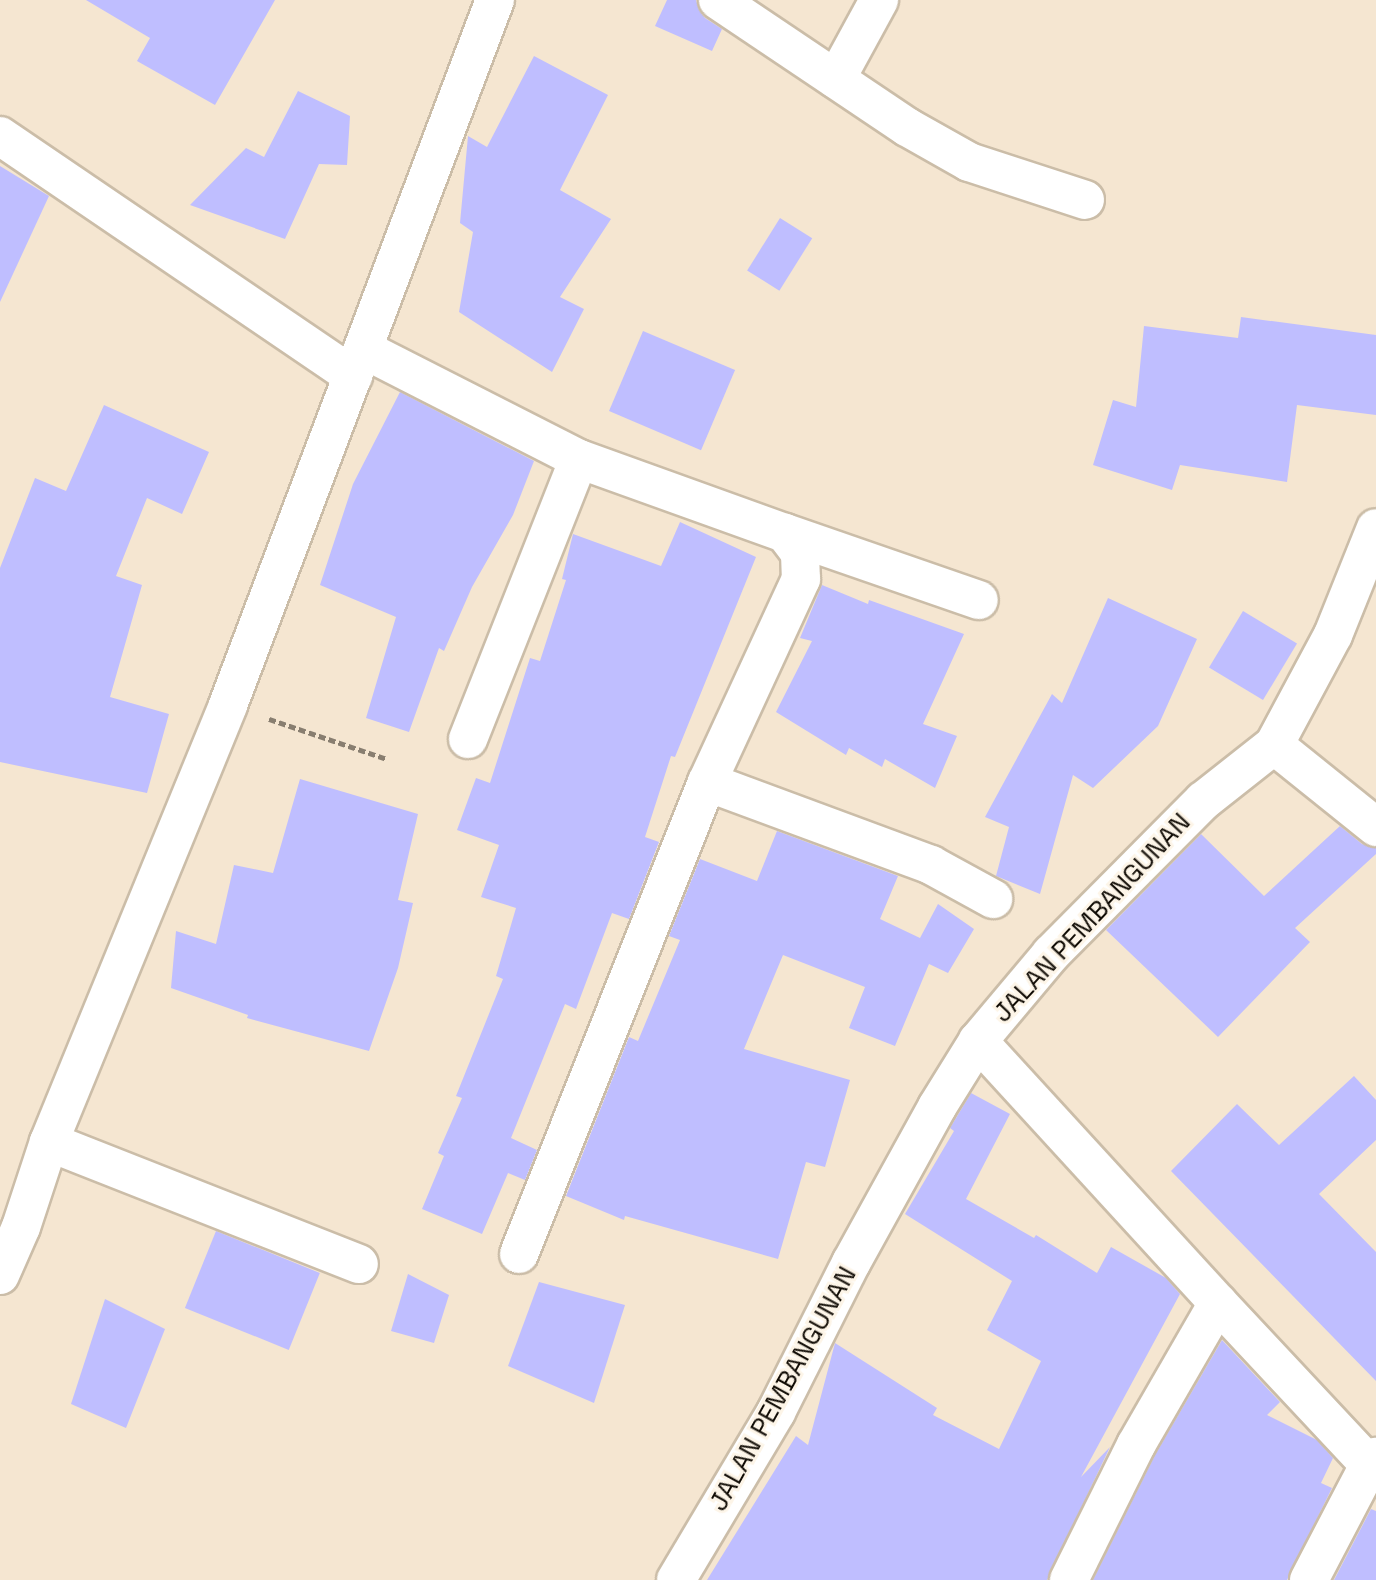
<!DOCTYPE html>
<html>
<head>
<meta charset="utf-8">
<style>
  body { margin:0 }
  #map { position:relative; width:1376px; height:1580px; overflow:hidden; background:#f5e6d1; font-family:"Space Grotesk",sans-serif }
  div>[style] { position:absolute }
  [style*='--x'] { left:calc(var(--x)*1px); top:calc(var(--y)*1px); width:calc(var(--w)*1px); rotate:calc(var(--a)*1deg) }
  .building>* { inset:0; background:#bfbeff; transform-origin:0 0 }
  .path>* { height:4.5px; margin-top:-2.25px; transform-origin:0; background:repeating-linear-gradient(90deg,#887e70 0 7px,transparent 0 10.5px) }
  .roads { filter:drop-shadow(2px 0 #cbbda8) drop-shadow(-2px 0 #cbbda8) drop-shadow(0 2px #cbbda8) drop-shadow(0 -2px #cbbda8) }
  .street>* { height:38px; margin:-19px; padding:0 19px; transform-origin:19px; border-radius:19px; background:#fff }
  span { translate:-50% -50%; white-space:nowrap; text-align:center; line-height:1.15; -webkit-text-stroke:6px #fdf5e8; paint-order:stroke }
  .street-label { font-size:26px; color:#110c05 }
</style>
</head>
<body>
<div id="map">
  <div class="building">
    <div style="clip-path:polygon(86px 0,275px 0,215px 105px,137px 61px,150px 38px)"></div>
    <div style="clip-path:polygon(667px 0,696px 0,699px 10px,705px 18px,722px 29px,712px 51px,655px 26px)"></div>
    <div style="clip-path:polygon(534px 56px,608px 95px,560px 190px,611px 219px,560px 297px,584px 309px,552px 372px,459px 312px,473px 232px,460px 223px,468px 136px,487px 147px)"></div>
    <div style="clip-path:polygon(298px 91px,350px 116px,347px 165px,319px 164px,285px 239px,190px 205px,246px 148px,264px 157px)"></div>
    <div style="clip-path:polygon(0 166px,49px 196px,0 302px)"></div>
    <div style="left:780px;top:218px;width:38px;height:62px;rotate:32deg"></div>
    <div style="clip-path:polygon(1241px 317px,1376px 335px,1376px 415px,1297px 405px,1287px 482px,1180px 465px,1172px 490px,1093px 465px,1113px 400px,1136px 407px,1144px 326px,1238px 338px)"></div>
    <div style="left:643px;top:331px;width:100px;height:87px;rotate:23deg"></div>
    <div style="clip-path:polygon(400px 392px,534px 461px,513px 515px,472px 587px,444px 651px,439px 648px,409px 732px,366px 718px,396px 617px,320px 585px,353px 484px)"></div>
    <div style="clip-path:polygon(104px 405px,209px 452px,182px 514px,147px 498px,116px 576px,142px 585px,110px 697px,169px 714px,147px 793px,0 762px,0 568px,35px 478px,66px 491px)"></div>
    <div style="clip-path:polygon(680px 522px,756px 557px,675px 757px,671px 756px,645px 837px,659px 842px,629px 919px,612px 913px,576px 1009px,565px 1004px,511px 1138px,537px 1150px,525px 1180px,508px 1173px,482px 1234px,422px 1209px,444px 1156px,438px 1153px,462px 1098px,456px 1096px,503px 979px,496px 976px,516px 908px,481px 897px,499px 845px,457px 830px,476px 778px,490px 783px,530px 658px,540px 661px,566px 580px,562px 579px,573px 534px,661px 566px)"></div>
    <div style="clip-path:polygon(822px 585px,868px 604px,869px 600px,964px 634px,923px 724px,957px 736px,935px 788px,885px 759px,882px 767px,849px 748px,846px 755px,776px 712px,812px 641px,800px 638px)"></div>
    <div style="clip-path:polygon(1108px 598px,1197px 639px,1158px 726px,1093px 788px,1073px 775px,1040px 894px,996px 876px,1009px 827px,985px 817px,1052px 694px,1062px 703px)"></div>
    <div style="left:1243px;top:611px;width:63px;height:66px;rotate:31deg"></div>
    <div style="clip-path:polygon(300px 779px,418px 814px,398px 900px,413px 903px,398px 968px,369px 1051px,247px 1018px,248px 1015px,171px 988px,176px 931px,216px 944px,234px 865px,273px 873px)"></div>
    <div style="clip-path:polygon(1340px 826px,1362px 844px,1376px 848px,1376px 854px,1295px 928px,1310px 942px,1218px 1037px,1106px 930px,1201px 834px,1264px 896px)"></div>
    <div style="clip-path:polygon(777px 831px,898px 876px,880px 919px,920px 938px,938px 904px,974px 929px,948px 973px,929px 964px,895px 1046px,849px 1028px,865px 987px,783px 955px,744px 1049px,850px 1080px,825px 1167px,806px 1162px,778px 1259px,625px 1216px,624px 1220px,566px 1196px,629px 1037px,638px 1041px,680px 940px,669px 936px,700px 859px,757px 881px)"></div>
    <div style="clip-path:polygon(1354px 1076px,1376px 1100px,1376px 1140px,1319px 1194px,1376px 1252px,1376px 1381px,1171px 1171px,1237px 1104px,1279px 1145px)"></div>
    <div style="clip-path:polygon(971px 1093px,1010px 1114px,966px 1199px,1034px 1238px,1036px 1235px,1097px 1273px,1111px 1247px,1166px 1278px,1180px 1294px,1081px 1477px,1110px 1447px,1047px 1580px,707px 1580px,796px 1436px,808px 1445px,835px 1343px,937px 1408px,933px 1415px,999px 1449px,1041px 1361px,987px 1330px,1012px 1281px,905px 1214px,954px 1131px,950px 1128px)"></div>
    <div style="left:216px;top:1231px;width:112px;height:83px;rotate:22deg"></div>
    <div style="clip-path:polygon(408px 1274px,449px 1295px,434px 1343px,391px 1331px)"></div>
    <div style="clip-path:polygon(539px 1282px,625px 1305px,594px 1403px,508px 1366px)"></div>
    <div style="clip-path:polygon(105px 1299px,165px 1329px,126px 1428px,71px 1404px)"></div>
    <div style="clip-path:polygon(1222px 1340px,1280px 1402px,1267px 1415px,1317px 1440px,1333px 1458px,1321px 1483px,1332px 1488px,1287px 1580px,1093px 1580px,1155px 1455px)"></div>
    <div style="clip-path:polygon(1371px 1509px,1376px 1511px,1376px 1580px,1334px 1580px)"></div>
  </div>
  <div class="path">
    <div style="--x:269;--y:719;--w:125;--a:18.7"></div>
  </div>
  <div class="roads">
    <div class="street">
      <div style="--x:718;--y:0;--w:228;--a:33.9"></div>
      <div style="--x:907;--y:127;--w:71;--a:29.4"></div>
      <div style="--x:969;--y:162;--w:122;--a:18.1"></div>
      <div style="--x:836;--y:79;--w:90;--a:-61.4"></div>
      <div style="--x:0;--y:136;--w:427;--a:34.2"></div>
      <div style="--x:363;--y:349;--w:242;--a:27"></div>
      <div style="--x:579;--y:459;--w:219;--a:19.8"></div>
      <div style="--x:785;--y:533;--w:25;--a:53"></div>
      <div style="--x:800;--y:553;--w:26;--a:88"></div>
      <div style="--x:801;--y:579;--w:224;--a:114.8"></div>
      <div style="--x:707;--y:782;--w:508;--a:111.72"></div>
      <div style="--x:785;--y:533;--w:205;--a:19.1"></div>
      <div style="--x:468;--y:739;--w:301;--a:-68.4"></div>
      <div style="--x:1274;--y:745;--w:131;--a:38.8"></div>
      <div style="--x:707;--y:782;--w:239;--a:20.3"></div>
      <div style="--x:931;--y:865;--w:71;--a:28.7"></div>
      <div style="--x:978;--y:1041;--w:355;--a:47.5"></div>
      <div style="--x:1218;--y:1303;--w:164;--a:120"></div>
      <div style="--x:1136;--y:1445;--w:151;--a:116.4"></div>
      <div style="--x:49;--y:1142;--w:333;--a:21.5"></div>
      <div style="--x:0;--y:1275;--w:52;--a:-66.4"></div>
      <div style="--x:21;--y:1227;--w:89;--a:-71.8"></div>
      <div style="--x:49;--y:1142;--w:472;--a:-67.7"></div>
      <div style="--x:228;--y:705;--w:754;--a:-69.26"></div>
      <div style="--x:1218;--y:1303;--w:231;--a:46.9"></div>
      <div style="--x:676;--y:1580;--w:196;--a:-59.2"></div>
      <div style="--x:776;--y:1412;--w:167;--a:-63.3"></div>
      <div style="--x:851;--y:1263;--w:178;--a:-61.1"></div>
      <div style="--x:937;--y:1107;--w:78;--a:-58.2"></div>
      <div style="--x:978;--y:1041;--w:114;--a:-50"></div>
      <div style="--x:1051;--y:954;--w:216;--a:-45.2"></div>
      <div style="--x:1203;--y:801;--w:90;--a:-38.3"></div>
      <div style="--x:1274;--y:745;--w:125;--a:-61.8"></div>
      <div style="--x:1333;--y:635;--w:115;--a:-68.1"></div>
      <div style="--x:1309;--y:1580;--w:130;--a:-62.4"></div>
      <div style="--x:1369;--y:1465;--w:11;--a:-49"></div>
    </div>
  </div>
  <div class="street-label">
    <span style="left:1092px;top:918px;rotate:-47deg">JALAN PEMBANGUNAN</span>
    <span style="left:783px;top:1389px;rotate:-61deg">JALAN PEMBANGUNAN</span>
  </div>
</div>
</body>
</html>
